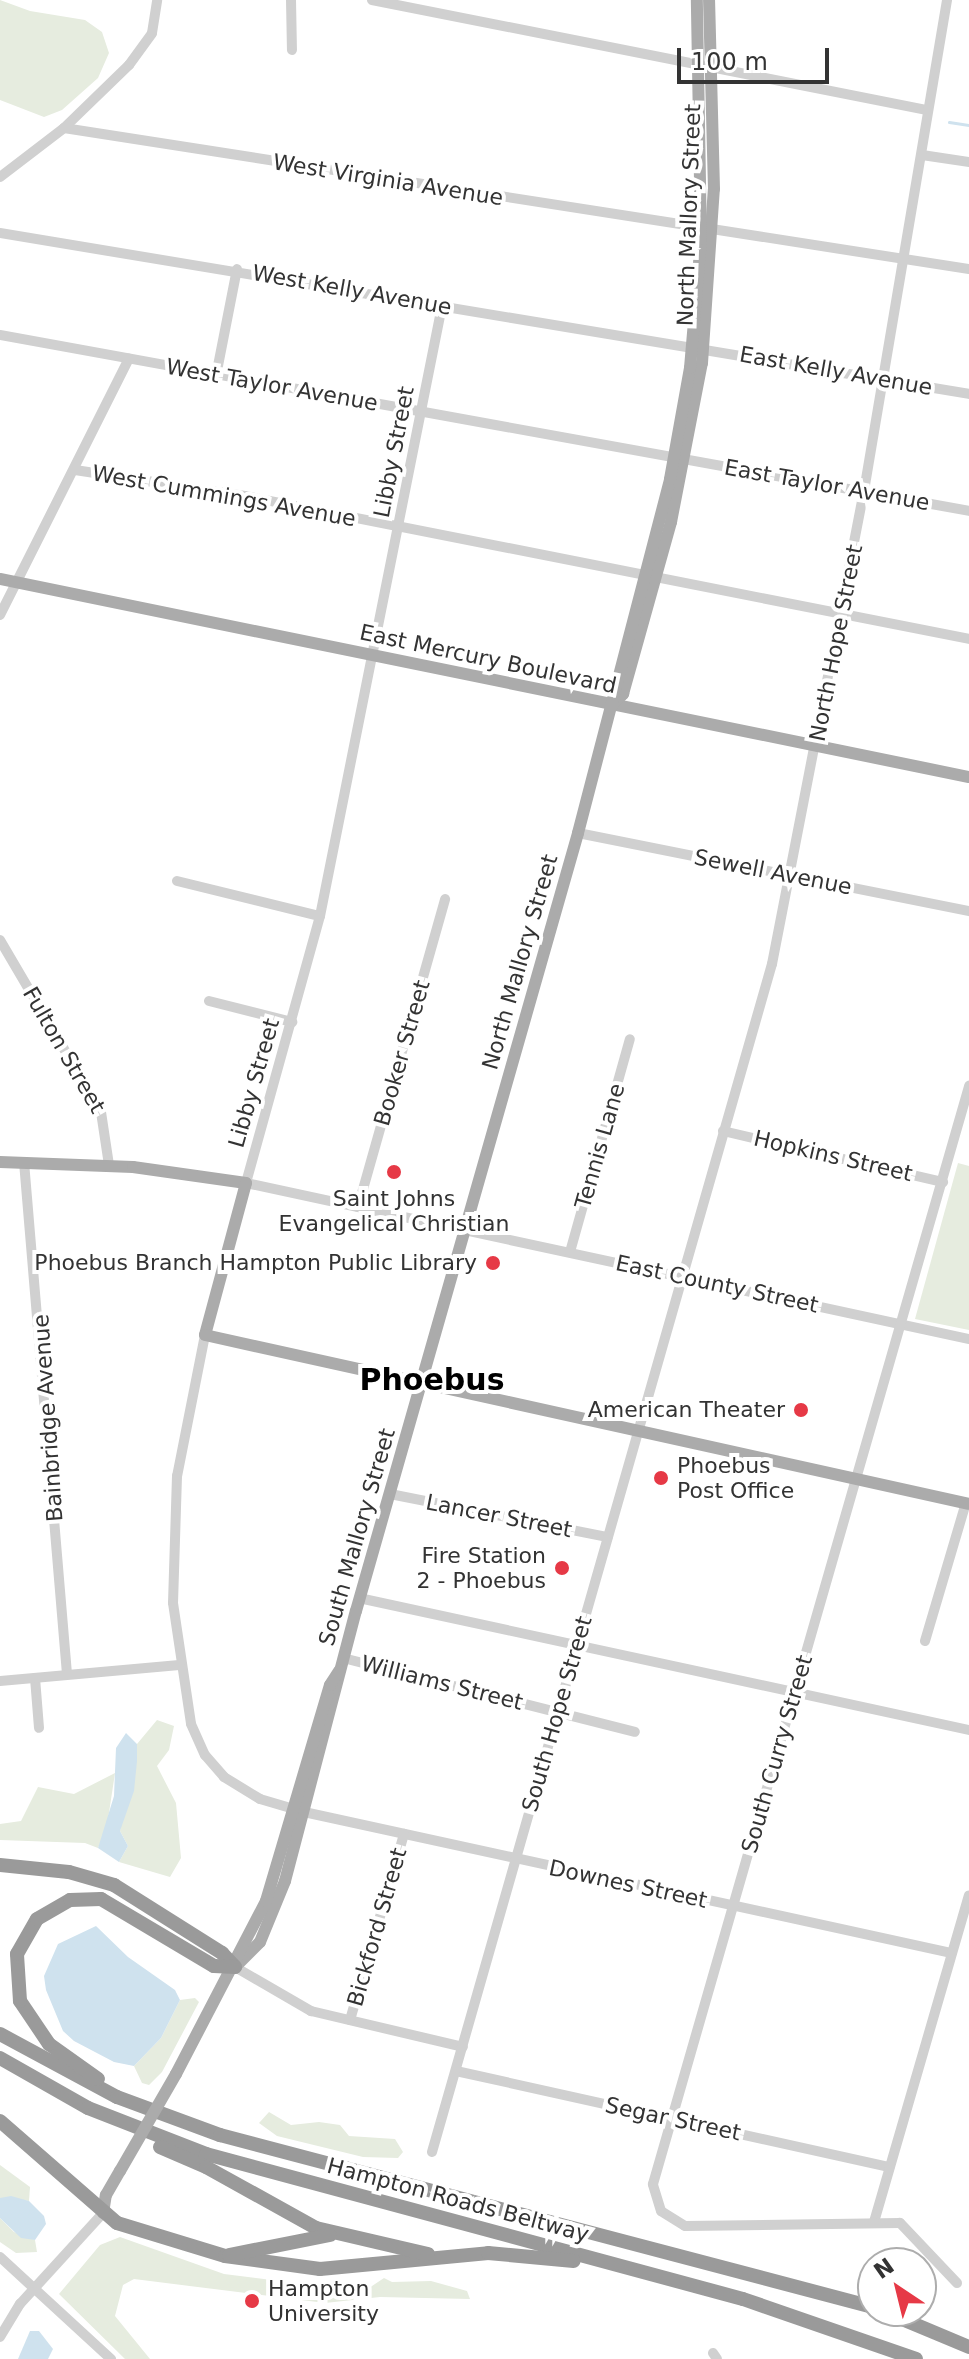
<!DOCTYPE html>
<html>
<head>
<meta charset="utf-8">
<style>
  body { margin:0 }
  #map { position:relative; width:969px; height:2359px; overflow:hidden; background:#fff; font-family:"DejaVu Sans",sans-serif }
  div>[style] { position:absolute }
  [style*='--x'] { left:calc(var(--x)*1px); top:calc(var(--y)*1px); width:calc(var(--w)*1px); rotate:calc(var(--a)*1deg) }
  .green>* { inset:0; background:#e6ecdf }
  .water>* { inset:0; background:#cfe2ee }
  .stream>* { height:3px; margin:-1.5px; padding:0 1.5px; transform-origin:1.5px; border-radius:1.5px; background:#cfe2ee }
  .minor>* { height:10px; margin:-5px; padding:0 5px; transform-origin:5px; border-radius:5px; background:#d0d0d0 }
  .major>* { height:12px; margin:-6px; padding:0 6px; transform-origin:6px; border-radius:6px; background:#ababab }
  .highway>* { height:14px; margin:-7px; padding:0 7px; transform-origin:7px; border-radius:7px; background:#9a9a9a }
  .major-bridge>* { height:12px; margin:-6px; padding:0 6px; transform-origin:6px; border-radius:6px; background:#ababab }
  .dots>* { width:22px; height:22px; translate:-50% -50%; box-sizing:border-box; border:4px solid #fff; border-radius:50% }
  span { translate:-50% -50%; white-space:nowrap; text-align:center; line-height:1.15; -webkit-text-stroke:8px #fff; paint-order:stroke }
  .street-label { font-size:22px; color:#333 }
  .poi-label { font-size:22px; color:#333 }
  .right { translate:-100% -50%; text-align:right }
  .left { translate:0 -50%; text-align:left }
  .district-label { font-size:30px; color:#000; font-weight:700 }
  .north { position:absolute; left:857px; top:2247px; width:80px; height:80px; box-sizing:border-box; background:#fff; border:2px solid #adadad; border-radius:50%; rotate:325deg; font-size:22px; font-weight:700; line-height:32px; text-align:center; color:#333 }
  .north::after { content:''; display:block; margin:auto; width:28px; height:36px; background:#e63946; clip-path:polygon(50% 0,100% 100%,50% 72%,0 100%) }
  .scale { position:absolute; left:677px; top:48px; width:152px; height:36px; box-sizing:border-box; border:4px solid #333; border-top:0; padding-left:10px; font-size:24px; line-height:28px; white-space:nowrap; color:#333; -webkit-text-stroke:6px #fff; paint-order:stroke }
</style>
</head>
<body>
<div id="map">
  <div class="green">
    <div style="clip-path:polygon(0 0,30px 11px,85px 20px,102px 32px,109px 53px,98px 78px,62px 110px,44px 117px,0 100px)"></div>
    <div style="clip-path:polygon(958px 1163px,969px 1166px,969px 1330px,915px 1319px)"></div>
    <div style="clip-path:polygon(157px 1720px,174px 1726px,169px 1750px,157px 1766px,176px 1803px,181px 1858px,170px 1877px,119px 1862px,128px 1846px,120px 1831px,137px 1744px)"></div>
    <div style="clip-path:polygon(115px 1773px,107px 1826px,98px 1848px,85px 1843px,0 1840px,0 1824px,21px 1821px,38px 1787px,74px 1794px)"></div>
    <div style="clip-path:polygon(195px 1998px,199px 2002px,162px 2072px,149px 2085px,142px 2083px,134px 2066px,161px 2038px,180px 2000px)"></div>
    <div style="clip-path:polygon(269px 2112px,291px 2125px,319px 2122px,340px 2125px,349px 2136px,395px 2139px,403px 2152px,398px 2158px,363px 2157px,277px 2136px,259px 2123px)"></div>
    <div style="clip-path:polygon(0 2165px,30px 2187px,29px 2201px,0 2198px)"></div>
    <div style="clip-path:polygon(0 2218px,14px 2232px,35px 2240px,37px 2252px,16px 2253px,0 2242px)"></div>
    <div style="clip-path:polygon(120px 2237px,224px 2274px,303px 2284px,335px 2282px,348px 2290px,369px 2288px,384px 2278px,392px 2282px,431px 2281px,467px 2291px,470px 2299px,380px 2297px,325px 2303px,134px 2279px,123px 2285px,115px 2316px,150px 2359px,125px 2359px,59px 2294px,100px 2245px)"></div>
  </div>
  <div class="water">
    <div style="clip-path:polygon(126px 1733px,137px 1744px,137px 1761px,134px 1791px,120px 1831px,128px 1846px,119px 1862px,98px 1848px,114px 1796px,116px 1748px)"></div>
    <div style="clip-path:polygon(96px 1926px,128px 1957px,175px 1990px,180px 2000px,161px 2038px,134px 2066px,114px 2062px,74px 2041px,63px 2031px,46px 1990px,44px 1976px,58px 1944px)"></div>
    <div style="clip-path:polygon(11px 2196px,29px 2201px,44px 2216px,46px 2224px,35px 2240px,21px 2238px,0 2218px,0 2198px)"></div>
    <div style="clip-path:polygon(30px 2331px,39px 2331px,53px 2349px,48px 2359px,18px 2359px)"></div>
  </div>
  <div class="stream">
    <div style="--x:949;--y:122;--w:20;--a:9"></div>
  </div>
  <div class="minor">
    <div style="--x:291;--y:0;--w:50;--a:88.9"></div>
    <div style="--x:372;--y:0;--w:566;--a:11.21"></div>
    <div style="--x:64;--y:128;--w:916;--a:8.86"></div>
    <div style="--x:922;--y:155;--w:48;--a:8.5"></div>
    <div style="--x:0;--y:177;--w:81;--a:-37.4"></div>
    <div style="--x:64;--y:128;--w:91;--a:-44.1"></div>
    <div style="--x:129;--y:65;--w:39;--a:-54"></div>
    <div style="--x:152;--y:33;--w:33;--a:-81"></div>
    <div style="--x:0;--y:233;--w:982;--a:9.43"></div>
    <div style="--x:442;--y:306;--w:622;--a:101.31"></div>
    <div style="--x:320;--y:916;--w:277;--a:105.5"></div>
    <div style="--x:246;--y:1183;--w:740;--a:12.18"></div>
    <div style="--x:0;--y:335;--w:985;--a:10.29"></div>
    <div style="--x:216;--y:376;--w:109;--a:-78.9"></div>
    <div style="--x:75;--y:470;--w:172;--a:8.7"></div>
    <div style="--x:245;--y:496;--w:738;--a:11.17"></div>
    <div style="--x:0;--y:615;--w:287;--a:-63.3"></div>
    <div style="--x:578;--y:833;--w:399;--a:11.3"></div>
    <div style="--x:177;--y:881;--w:147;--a:13.8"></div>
    <div style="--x:0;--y:940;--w:199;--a:59.6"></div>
    <div style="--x:101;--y:1112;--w:54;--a:81.4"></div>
    <div style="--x:209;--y:1001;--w:86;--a:14.2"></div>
    <div style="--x:723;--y:1131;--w:226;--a:13.1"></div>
    <div style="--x:24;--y:1162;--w:514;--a:85.2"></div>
    <div style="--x:358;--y:1207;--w:320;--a:-74.2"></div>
    <div style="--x:570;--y:1252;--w:221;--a:-74.3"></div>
    <div style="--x:205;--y:1335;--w:144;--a:101.2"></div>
    <div style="--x:177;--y:1476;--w:127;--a:91.8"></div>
    <div style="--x:173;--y:1603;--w:122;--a:81.5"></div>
    <div style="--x:191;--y:1724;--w:34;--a:66"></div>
    <div style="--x:205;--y:1755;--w:29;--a:49"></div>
    <div style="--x:224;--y:1777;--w:42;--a:31.4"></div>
    <div style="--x:260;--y:1799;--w:46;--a:16.5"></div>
    <div style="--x:304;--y:1812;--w:663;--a:12.28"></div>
    <div style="--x:390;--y:1494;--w:222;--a:11.2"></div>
    <div style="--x:359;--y:1598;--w:624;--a:12.21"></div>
    <div style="--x:925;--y:1641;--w:144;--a:-73.5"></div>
    <div style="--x:343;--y:1658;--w:301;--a:14.2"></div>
    <div style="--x:35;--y:1678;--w:50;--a:85.4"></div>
    <div style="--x:0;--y:1681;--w:180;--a:-5.1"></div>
    <div style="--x:235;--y:1967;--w:88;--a:30.1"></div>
    <div style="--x:311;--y:2011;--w:156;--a:13.3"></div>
    <div style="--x:350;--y:2020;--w:194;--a:-73.8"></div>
    <div style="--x:456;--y:2071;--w:444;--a:12.5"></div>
    <div style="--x:432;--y:2152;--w:1236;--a:-74.03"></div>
    <div style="--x:772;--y:964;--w:482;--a:-79"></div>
    <div style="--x:864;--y:491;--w:498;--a:-80.4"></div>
    <div style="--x:874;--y:2222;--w:340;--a:-73.8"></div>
    <div style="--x:0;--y:2257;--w:151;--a:42.6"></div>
    <div style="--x:957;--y:2283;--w:83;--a:-133.5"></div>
    <div style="--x:900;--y:2223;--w:215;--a:179.2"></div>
    <div style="--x:685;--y:2226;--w:28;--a:-148"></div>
    <div style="--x:661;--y:2211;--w:28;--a:-107"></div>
    <div style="--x:653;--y:2184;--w:1143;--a:-73.94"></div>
    <div style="--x:0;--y:2337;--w:39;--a:-59"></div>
    <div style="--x:20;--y:2304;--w:123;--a:-47.6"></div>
    <div style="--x:713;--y:2353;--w:7;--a:56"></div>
  </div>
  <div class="major">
    <div style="--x:0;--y:579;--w:989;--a:11.55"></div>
    <div style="--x:612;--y:705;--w:16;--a:-45"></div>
    <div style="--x:623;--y:694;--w:179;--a:-74.4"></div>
    <div style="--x:671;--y:522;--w:162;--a:-79"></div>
    <div style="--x:702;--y:363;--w:174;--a:-86.1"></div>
    <div style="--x:714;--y:189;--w:189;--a:-91.5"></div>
    <div style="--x:0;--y:1162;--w:133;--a:2.2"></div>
    <div style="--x:133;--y:1167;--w:114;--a:8.1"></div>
    <div style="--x:246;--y:1183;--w:157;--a:105.1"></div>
    <div style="--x:205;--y:1335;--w:782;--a:12.47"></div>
    <div style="--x:235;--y:1967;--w:35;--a:-45"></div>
    <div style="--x:260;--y:1942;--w:66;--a:-67.7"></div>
    <div style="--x:285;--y:1881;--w:279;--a:-75.3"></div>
    <div style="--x:356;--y:1611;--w:809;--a:-74.07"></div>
    <div style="--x:578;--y:833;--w:366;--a:-75.4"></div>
    <div style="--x:670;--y:479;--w:113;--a:-79.8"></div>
    <div style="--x:690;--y:368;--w:129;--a:-85.1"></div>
    <div style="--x:701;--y:239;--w:239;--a:-91"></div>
    <div style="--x:176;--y:2074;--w:195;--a:-62.5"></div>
    <div style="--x:266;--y:1901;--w:225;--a:-73.5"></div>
    <div style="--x:330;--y:1685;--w:17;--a:-57"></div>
    <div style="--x:103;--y:2213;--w:18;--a:-81"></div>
    <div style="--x:106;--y:2195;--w:28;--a:-60"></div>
  </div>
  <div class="highway">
    <div style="--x:0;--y:1865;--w:69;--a:5.8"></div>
    <div style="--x:69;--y:1872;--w:47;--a:16.1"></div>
    <div style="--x:114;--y:1885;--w:128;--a:32.2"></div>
    <div style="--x:222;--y:1953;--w:19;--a:47"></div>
    <div style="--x:0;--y:2034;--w:133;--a:28.3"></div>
    <div style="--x:117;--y:2097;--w:110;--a:20.3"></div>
    <div style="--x:220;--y:2135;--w:675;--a:14.76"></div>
    <div style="--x:0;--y:2058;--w:101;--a:29.6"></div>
    <div style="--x:88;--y:2108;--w:127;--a:21.3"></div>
    <div style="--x:206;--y:2154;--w:556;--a:15.11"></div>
    <div style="--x:743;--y:2299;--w:183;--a:19.1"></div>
    <div style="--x:98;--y:2079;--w:60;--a:-144.5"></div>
    <div style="--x:49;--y:2044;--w:52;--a:-124"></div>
    <div style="--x:20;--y:2001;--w:47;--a:-93.7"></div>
    <div style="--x:17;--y:1954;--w:40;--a:-60.3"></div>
    <div style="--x:37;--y:1919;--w:38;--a:-30"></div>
    <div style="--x:70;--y:1900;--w:31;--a:-2"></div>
    <div style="--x:101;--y:1899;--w:131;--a:30.7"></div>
    <div style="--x:214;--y:1966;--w:21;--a:3"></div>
    <div style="--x:0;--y:2121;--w:155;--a:41.1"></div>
    <div style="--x:117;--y:2223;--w:113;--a:17"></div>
    <div style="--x:225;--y:2256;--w:96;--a:7.8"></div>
    <div style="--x:320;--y:2269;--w:169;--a:-5.4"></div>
    <div style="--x:488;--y:2253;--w:86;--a:5.3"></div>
    <div style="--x:160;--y:2147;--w:50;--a:23.5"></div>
    <div style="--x:206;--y:2167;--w:126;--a:29"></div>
    <div style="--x:316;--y:2228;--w:115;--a:13.1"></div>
    <div style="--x:229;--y:2255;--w:103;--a:-11.2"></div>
    <div style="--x:883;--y:2311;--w:93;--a:22.7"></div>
  </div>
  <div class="major-bridge">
    <div style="--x:120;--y:2171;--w:112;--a:-60"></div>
  </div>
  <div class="dots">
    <div style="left:394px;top:1172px;background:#e63946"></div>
    <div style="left:493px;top:1263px;background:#e63946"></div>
    <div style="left:801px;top:1410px;background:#e63946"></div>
    <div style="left:661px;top:1478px;background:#e63946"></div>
    <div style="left:562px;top:1568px;background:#e63946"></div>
    <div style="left:252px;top:2301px;background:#e63946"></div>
  </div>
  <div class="street-label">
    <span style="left:388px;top:180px;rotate:9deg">West Virginia Avenue</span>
    <span style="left:689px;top:215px;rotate:-88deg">North Mallory Street</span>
    <span style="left:352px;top:290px;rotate:10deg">West Kelly Avenue</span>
    <span style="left:836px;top:371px;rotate:10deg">East Kelly Avenue</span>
    <span style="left:272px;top:385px;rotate:10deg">West Taylor Avenue</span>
    <span style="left:394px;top:452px;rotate:-79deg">Libby Street</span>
    <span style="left:827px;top:485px;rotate:10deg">East Taylor Avenue</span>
    <span style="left:224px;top:496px;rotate:10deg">West Cummings Avenue</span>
    <span style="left:836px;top:643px;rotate:-79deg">North Hope Street</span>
    <span style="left:488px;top:659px;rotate:12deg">East Mercury Boulevard</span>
    <span style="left:773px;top:872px;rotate:11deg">Sewell Avenue</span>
    <span style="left:520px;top:962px;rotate:-74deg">North Mallory Street</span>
    <span style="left:64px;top:1050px;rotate:60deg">Fulton Street</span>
    <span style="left:402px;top:1053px;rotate:-74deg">Booker Street</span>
    <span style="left:254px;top:1083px;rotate:-74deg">Libby Street</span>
    <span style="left:600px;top:1146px;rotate:-74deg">Tennis Lane</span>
    <span style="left:833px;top:1156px;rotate:13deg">Hopkins Street</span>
    <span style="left:717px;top:1284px;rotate:12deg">East County Street</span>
    <span style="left:48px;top:1418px;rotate:-94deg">Bainbridge Avenue</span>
    <span style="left:499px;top:1516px;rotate:11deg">Lancer Street</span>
    <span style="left:357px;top:1537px;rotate:-74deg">South Mallory Street</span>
    <span style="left:442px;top:1683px;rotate:14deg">Williams Street</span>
    <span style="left:557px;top:1714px;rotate:-74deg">South Hope Street</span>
    <span style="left:777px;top:1754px;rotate:-74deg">South Curry Street</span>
    <span style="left:628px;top:1884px;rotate:12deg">Downes Street</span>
    <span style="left:377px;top:1927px;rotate:-74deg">Bickford Street</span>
    <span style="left:673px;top:2119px;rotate:12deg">Segar Street</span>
    <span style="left:458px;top:2200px;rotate:15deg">Hampton Roads Beltway</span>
  </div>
  <div class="poi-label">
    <span style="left:394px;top:1211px">Saint Johns<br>Evangelical Christian</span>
    <span class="right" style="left:477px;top:1263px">Phoebus Branch Hampton Public Library</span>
    <span class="right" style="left:785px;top:1410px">American Theater</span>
    <span class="left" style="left:677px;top:1478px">Phoebus<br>Post Office</span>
    <span class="right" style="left:546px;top:1568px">Fire Station<br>2 - Phoebus</span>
    <span class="left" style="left:268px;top:2301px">Hampton<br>University</span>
  </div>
  <div class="district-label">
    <span style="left:432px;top:1380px">Phoebus</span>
  </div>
  <div class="north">N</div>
  <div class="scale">100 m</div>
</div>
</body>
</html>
